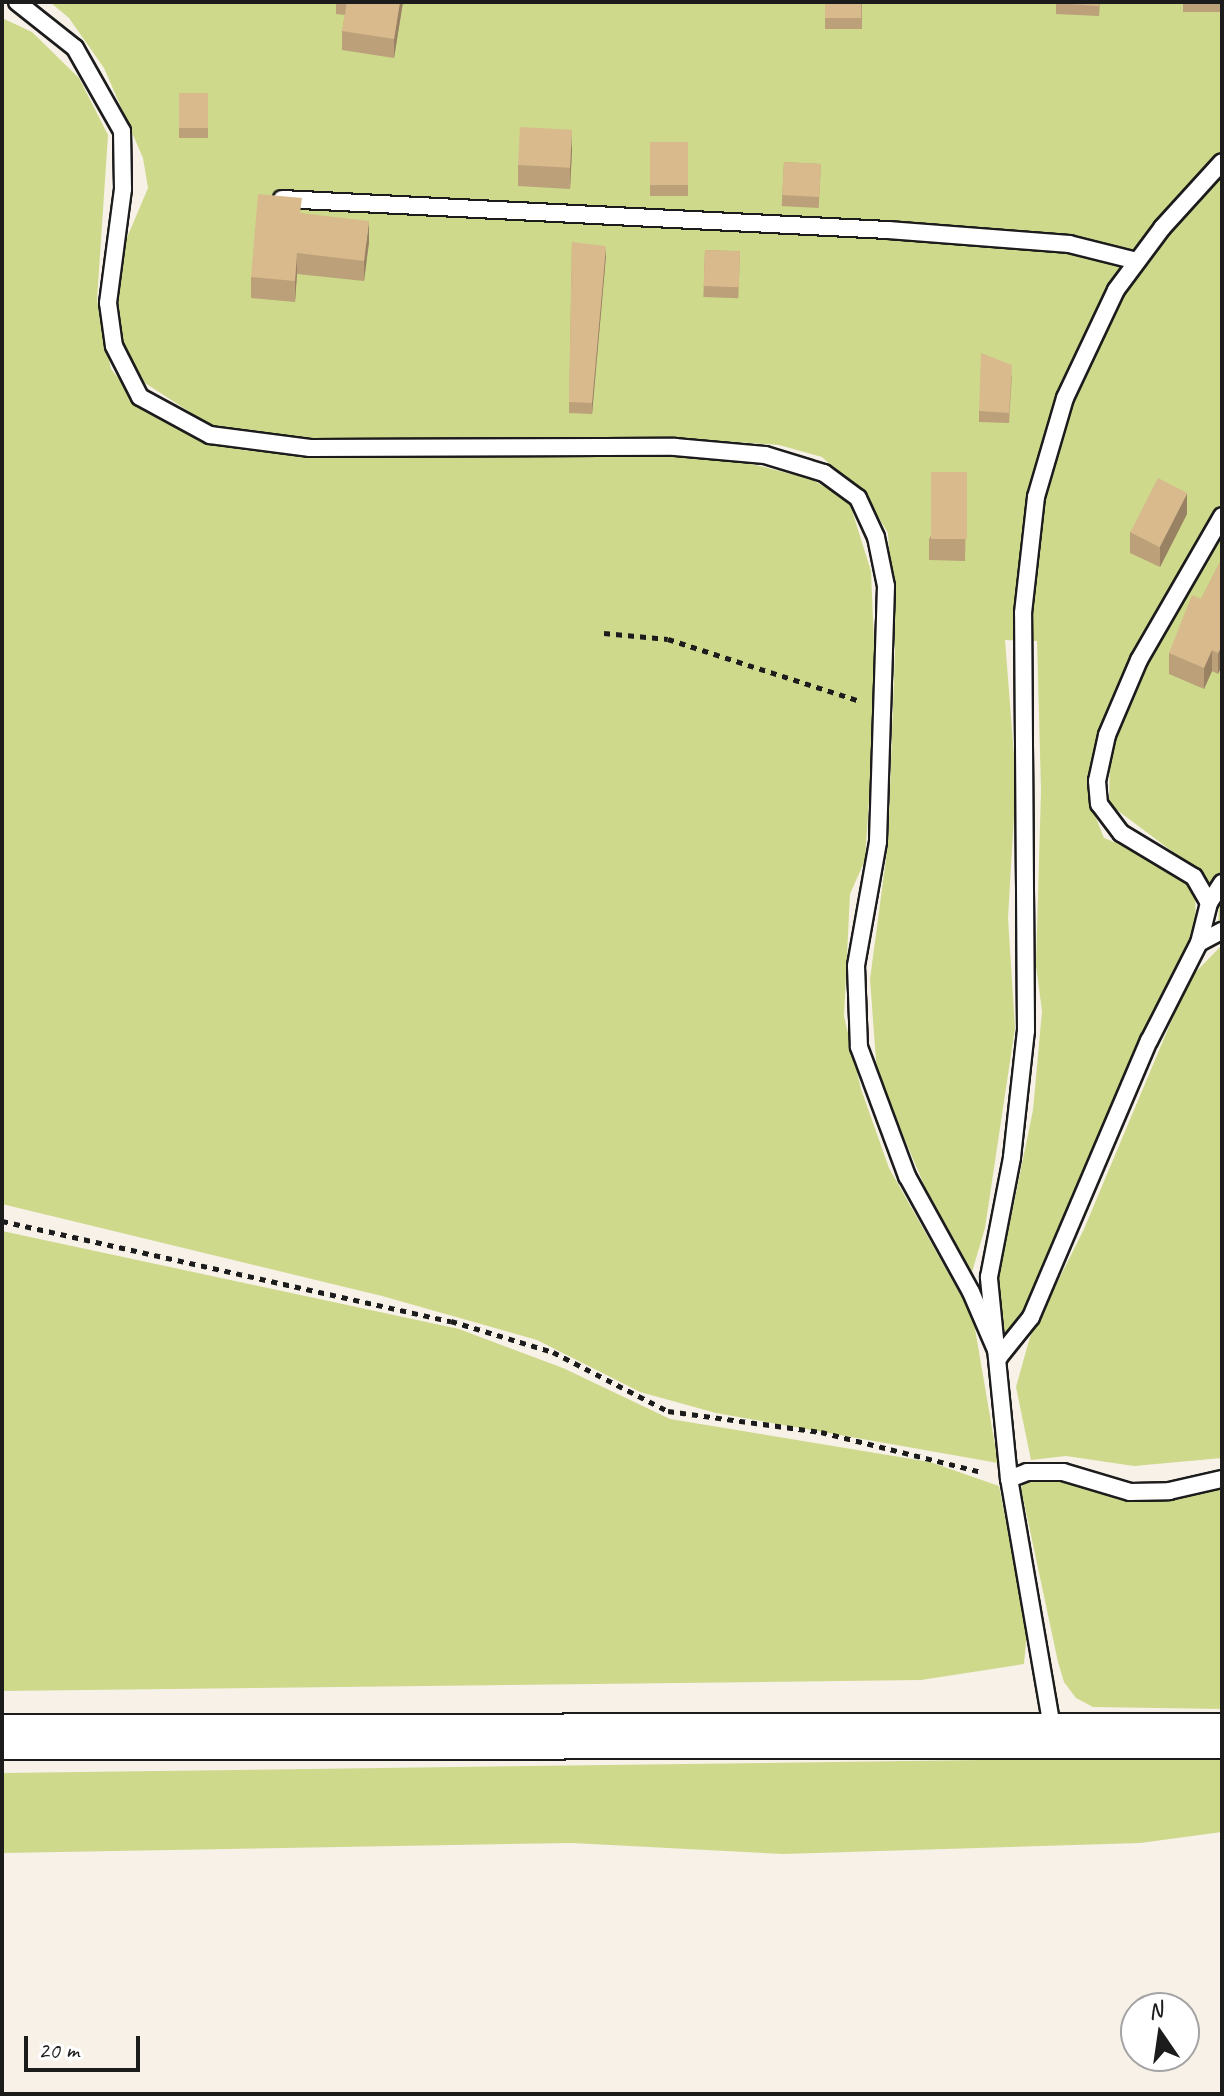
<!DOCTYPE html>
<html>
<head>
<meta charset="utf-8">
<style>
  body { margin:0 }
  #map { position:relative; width:1224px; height:2096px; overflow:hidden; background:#f7f1e8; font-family:Caveat,sans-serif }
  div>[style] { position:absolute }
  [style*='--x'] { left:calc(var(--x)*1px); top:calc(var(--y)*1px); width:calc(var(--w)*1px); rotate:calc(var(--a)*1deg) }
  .green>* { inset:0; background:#ced98c }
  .path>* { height:5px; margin-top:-2.5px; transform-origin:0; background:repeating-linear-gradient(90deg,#1c1c1c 0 6px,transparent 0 12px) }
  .roads { filter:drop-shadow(2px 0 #1c1c1c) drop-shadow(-2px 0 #1c1c1c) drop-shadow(0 2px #1c1c1c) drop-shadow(0 -2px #1c1c1c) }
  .lane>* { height:16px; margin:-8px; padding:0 8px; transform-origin:8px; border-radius:8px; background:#fff }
  .secondary>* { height:44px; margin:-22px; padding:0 22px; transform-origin:22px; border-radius:22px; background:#fff }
  .wall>* { inset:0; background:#bba079; transform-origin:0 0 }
  .shaded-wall>* { inset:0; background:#988263 }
  .building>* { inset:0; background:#d9ba8d; transform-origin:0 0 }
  span { translate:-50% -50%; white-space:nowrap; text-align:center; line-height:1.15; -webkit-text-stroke:6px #fff; paint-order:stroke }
  .frame { position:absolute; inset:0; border:4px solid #1c1c1c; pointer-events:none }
  .north { position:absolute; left:1120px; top:1992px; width:80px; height:80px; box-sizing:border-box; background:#fff; border:2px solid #a4a4a4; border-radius:50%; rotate:347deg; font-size:22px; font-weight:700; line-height:32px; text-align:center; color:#1c1c1c }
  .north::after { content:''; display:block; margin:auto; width:28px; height:36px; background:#1c1c1c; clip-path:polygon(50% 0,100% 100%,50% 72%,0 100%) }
  .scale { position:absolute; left:24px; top:2036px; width:116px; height:36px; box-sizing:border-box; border:4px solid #1c1c1c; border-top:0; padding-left:10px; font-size:24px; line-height:28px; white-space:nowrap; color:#1c1c1c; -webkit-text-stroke:6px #fff; paint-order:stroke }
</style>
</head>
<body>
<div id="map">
  <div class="green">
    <div style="clip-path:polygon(50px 2px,1222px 2px,1222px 922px,1218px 925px,1219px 905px,1201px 873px,1109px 804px,1110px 752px,1143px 677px,1128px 672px,1097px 736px,1088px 798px,1104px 838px,1150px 856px,1195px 892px,1196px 926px,1148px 1020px,1029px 1301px,1005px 1334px,998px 1281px,1033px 1110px,1042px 1011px,1036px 966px,1041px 790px,1037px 641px,1005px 640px,1016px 781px,1008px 918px,1015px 1028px,985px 1228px,972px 1272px,925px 1187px,877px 1074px,870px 979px,888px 844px,895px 650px,888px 533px,866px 497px,822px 457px,779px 445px,680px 438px,304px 439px,213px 427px,145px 383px,115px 329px,126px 240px,148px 188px,143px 158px,104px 68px,69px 18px)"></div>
    <div style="clip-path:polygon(2px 18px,32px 32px,79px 78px,108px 135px,97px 300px,111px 369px,143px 409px,180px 430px,242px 450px,323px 457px,724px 457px,811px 479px,849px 501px,871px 571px,876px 692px,865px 860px,850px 894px,844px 1016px,861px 1089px,889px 1168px,973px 1317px,998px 1463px,716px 1413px,640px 1392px,537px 1340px,382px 1296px,2px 1204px)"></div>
    <div style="clip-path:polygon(1222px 945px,1222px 1458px,1134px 1466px,1066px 1456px,1031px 1460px,1016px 1387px,1030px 1337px,1084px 1229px,1189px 979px)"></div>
    <div style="clip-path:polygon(2px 1231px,459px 1329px,563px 1368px,670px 1419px,930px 1462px,999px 1486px,1027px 1631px,1024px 1664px,921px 1680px,2px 1691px)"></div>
    <div style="clip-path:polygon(1026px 1479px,1059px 1480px,1128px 1501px,1170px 1500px,1222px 1489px,1222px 1709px,1093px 1707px,1076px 1698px,1064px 1682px,1058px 1662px,1021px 1488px)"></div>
    <div style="clip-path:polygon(1063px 1759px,1222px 1759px,1222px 1832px,1140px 1843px,783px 1854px,572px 1843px,2px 1853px,2px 1773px)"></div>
  </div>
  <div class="path">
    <div style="--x:604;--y:633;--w:64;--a:5.4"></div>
    <div style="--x:668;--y:639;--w:199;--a:17.9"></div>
    <div style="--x:2;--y:1221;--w:460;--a:12.6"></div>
    <div style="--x:451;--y:1321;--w:107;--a:16.9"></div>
    <div style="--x:553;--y:1352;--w:129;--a:27.2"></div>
    <div style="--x:668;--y:1411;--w:154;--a:7.8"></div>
    <div style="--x:821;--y:1432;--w:165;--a:14"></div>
  </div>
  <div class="roads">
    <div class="lane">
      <div style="--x:17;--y:2;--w:74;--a:38.4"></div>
      <div style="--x:75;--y:48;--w:95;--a:60.5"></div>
      <div style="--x:122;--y:131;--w:58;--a:89"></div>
      <div style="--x:123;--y:189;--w:115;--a:97.5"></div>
      <div style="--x:108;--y:303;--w:43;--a:82.1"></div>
      <div style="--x:114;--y:346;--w:57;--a:63"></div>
      <div style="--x:140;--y:397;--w:80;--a:28.5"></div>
      <div style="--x:210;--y:435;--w:101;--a:7.4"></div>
      <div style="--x:310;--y:448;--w:365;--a:-0.2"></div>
      <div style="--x:675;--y:447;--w:90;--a:5.1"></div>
      <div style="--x:765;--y:455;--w:62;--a:17"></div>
      <div style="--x:824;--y:473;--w:42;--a:36.3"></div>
      <div style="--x:858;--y:498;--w:43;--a:65.2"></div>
      <div style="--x:876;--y:537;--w:50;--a:78.5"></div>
      <div style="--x:886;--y:586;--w:256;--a:91.8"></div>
      <div style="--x:878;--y:842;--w:126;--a:100.1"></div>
      <div style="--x:856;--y:966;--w:81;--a:87.9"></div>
      <div style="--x:859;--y:1047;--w:138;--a:69.6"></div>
      <div style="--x:907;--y:1176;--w:132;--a:61.1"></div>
      <div style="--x:971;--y:1292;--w:71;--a:66.7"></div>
      <div style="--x:999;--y:1357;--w:51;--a:-51.3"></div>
      <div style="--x:1031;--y:1317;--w:300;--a:-66.9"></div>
      <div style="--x:1149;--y:1041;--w:110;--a:-63"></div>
      <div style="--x:1199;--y:943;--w:41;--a:-76"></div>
      <div style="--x:1209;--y:903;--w:24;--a:-57"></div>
      <div style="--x:282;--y:199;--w:607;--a:2.93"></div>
      <div style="--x:888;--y:230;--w:182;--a:4.4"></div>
      <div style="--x:1069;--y:244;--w:70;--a:14"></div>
      <div style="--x:1209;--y:903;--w:30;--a:-120"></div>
      <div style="--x:1194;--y:877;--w:85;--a:-148.9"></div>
      <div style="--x:1121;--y:833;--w:36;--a:-127"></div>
      <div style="--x:1099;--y:804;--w:23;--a:-95"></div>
      <div style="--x:1097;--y:781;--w:47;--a:-77.7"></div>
      <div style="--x:1107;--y:735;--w:82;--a:-66.9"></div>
      <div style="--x:1139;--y:660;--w:166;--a:-60"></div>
      <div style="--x:1199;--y:943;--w:26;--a:-28"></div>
      <div style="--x:1009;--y:1479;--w:19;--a:-21"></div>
      <div style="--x:1027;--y:1472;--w:36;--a:0"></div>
      <div style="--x:1063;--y:1472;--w:70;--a:16.6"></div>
      <div style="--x:1130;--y:1492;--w:39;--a:-1"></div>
      <div style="--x:1169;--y:1491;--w:54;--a:-12.8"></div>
      <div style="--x:1053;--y:1733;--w:258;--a:-99.8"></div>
      <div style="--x:1009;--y:1479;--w:203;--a:-95.7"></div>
      <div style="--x:989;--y:1277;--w:122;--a:-79.1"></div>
      <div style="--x:1012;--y:1157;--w:127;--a:-83.7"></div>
      <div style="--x:1026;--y:1031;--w:418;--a:-90.4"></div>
      <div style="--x:1023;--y:613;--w:117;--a:-83.6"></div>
      <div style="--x:1036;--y:497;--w:103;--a:-73.7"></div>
      <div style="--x:1065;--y:398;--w:119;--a:-64.7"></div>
      <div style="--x:1116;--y:290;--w:77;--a:-53.4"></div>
      <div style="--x:1162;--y:228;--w:89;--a:-47.7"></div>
    </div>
    <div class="secondary">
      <div style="--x:2;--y:1737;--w:1220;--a:-0.05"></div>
    </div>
  </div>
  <div class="wall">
    <div style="clip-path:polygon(336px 2px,403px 2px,394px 58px,342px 50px,342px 31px,345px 15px,336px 14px)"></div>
    <div style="left:825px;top:2px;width:37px;height:27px"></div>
    <div style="clip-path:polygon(1056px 2px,1100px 2px,1099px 16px,1056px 14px)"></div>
    <div style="left:1183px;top:2px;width:39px;height:10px"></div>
    <div style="left:179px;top:93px;width:29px;height:45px"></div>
    <div style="left:650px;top:142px;width:38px;height:54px"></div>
    <div style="clip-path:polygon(572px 150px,570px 189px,518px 186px,518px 165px)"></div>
    <div style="left:784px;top:162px;width:37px;height:44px;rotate:3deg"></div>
    <div style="clip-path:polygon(302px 213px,369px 242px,364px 281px,297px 274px,295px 302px,251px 298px,251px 277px)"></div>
    <div style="clip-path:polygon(572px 242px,606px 256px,592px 414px,569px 413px)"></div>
    <div style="left:705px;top:250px;width:35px;height:47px;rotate:2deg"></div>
    <div style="clip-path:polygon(1012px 375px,1009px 423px,979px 422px,979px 411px)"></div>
    <div style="clip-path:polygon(967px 472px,965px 561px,929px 560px,929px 539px)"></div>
    <div style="clip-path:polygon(1187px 514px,1160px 567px,1130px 553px,1130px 532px)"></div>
    <div style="clip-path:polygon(1222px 558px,1218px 674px,1212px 671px,1204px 689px,1169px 674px,1169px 653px,1201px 599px)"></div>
  </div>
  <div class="shaded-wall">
    <div style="clip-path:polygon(400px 2px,403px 2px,394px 58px,394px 39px)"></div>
    <div style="clip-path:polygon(572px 130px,572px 150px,570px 189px,570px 169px)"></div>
    <div style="clip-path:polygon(369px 221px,369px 242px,364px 281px,364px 261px)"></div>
    <div style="clip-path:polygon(606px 246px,606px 256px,592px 414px,592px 403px)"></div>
    <div style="clip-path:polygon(297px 253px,297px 274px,295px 302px,295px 281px)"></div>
    <div style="clip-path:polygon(1187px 493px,1187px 514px,1160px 567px,1160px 546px)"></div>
    <div style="clip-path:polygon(1222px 645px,1222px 666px,1218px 674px,1218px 653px)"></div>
    <div style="clip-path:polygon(1212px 650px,1212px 671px,1204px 689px,1204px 668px)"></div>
  </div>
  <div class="building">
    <div style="clip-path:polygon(347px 2px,400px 2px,394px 39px,342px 31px)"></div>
    <div style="left:825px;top:2px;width:36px;height:16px"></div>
    <div style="clip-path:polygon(1056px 2px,1099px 2px,1099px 6px,1056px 3px)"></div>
    <div style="left:179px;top:93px;width:29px;height:35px"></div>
    <div style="left:520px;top:127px;width:52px;height:38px;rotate:3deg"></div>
    <div style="left:650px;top:142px;width:38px;height:43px"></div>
    <div style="left:784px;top:162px;width:37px;height:33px;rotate:3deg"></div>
    <div style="clip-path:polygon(258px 194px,302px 198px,300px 213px,369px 221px,364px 261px,297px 253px,295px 281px,251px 277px)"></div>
    <div style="clip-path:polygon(572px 242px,606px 246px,592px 403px,569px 402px)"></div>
    <div style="left:705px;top:250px;width:35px;height:36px;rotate:2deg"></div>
    <div style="clip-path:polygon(981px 353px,1012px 365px,1009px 413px,979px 411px)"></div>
    <div style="left:931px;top:472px;width:36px;height:67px"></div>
    <div style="left:1158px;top:478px;width:33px;height:61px;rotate:27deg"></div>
    <div style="clip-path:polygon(1222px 558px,1222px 645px,1218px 653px,1212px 650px,1204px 668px,1169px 653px,1192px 595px,1201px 599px)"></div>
  </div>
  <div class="frame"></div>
  <div class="north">N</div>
  <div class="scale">20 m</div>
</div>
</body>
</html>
